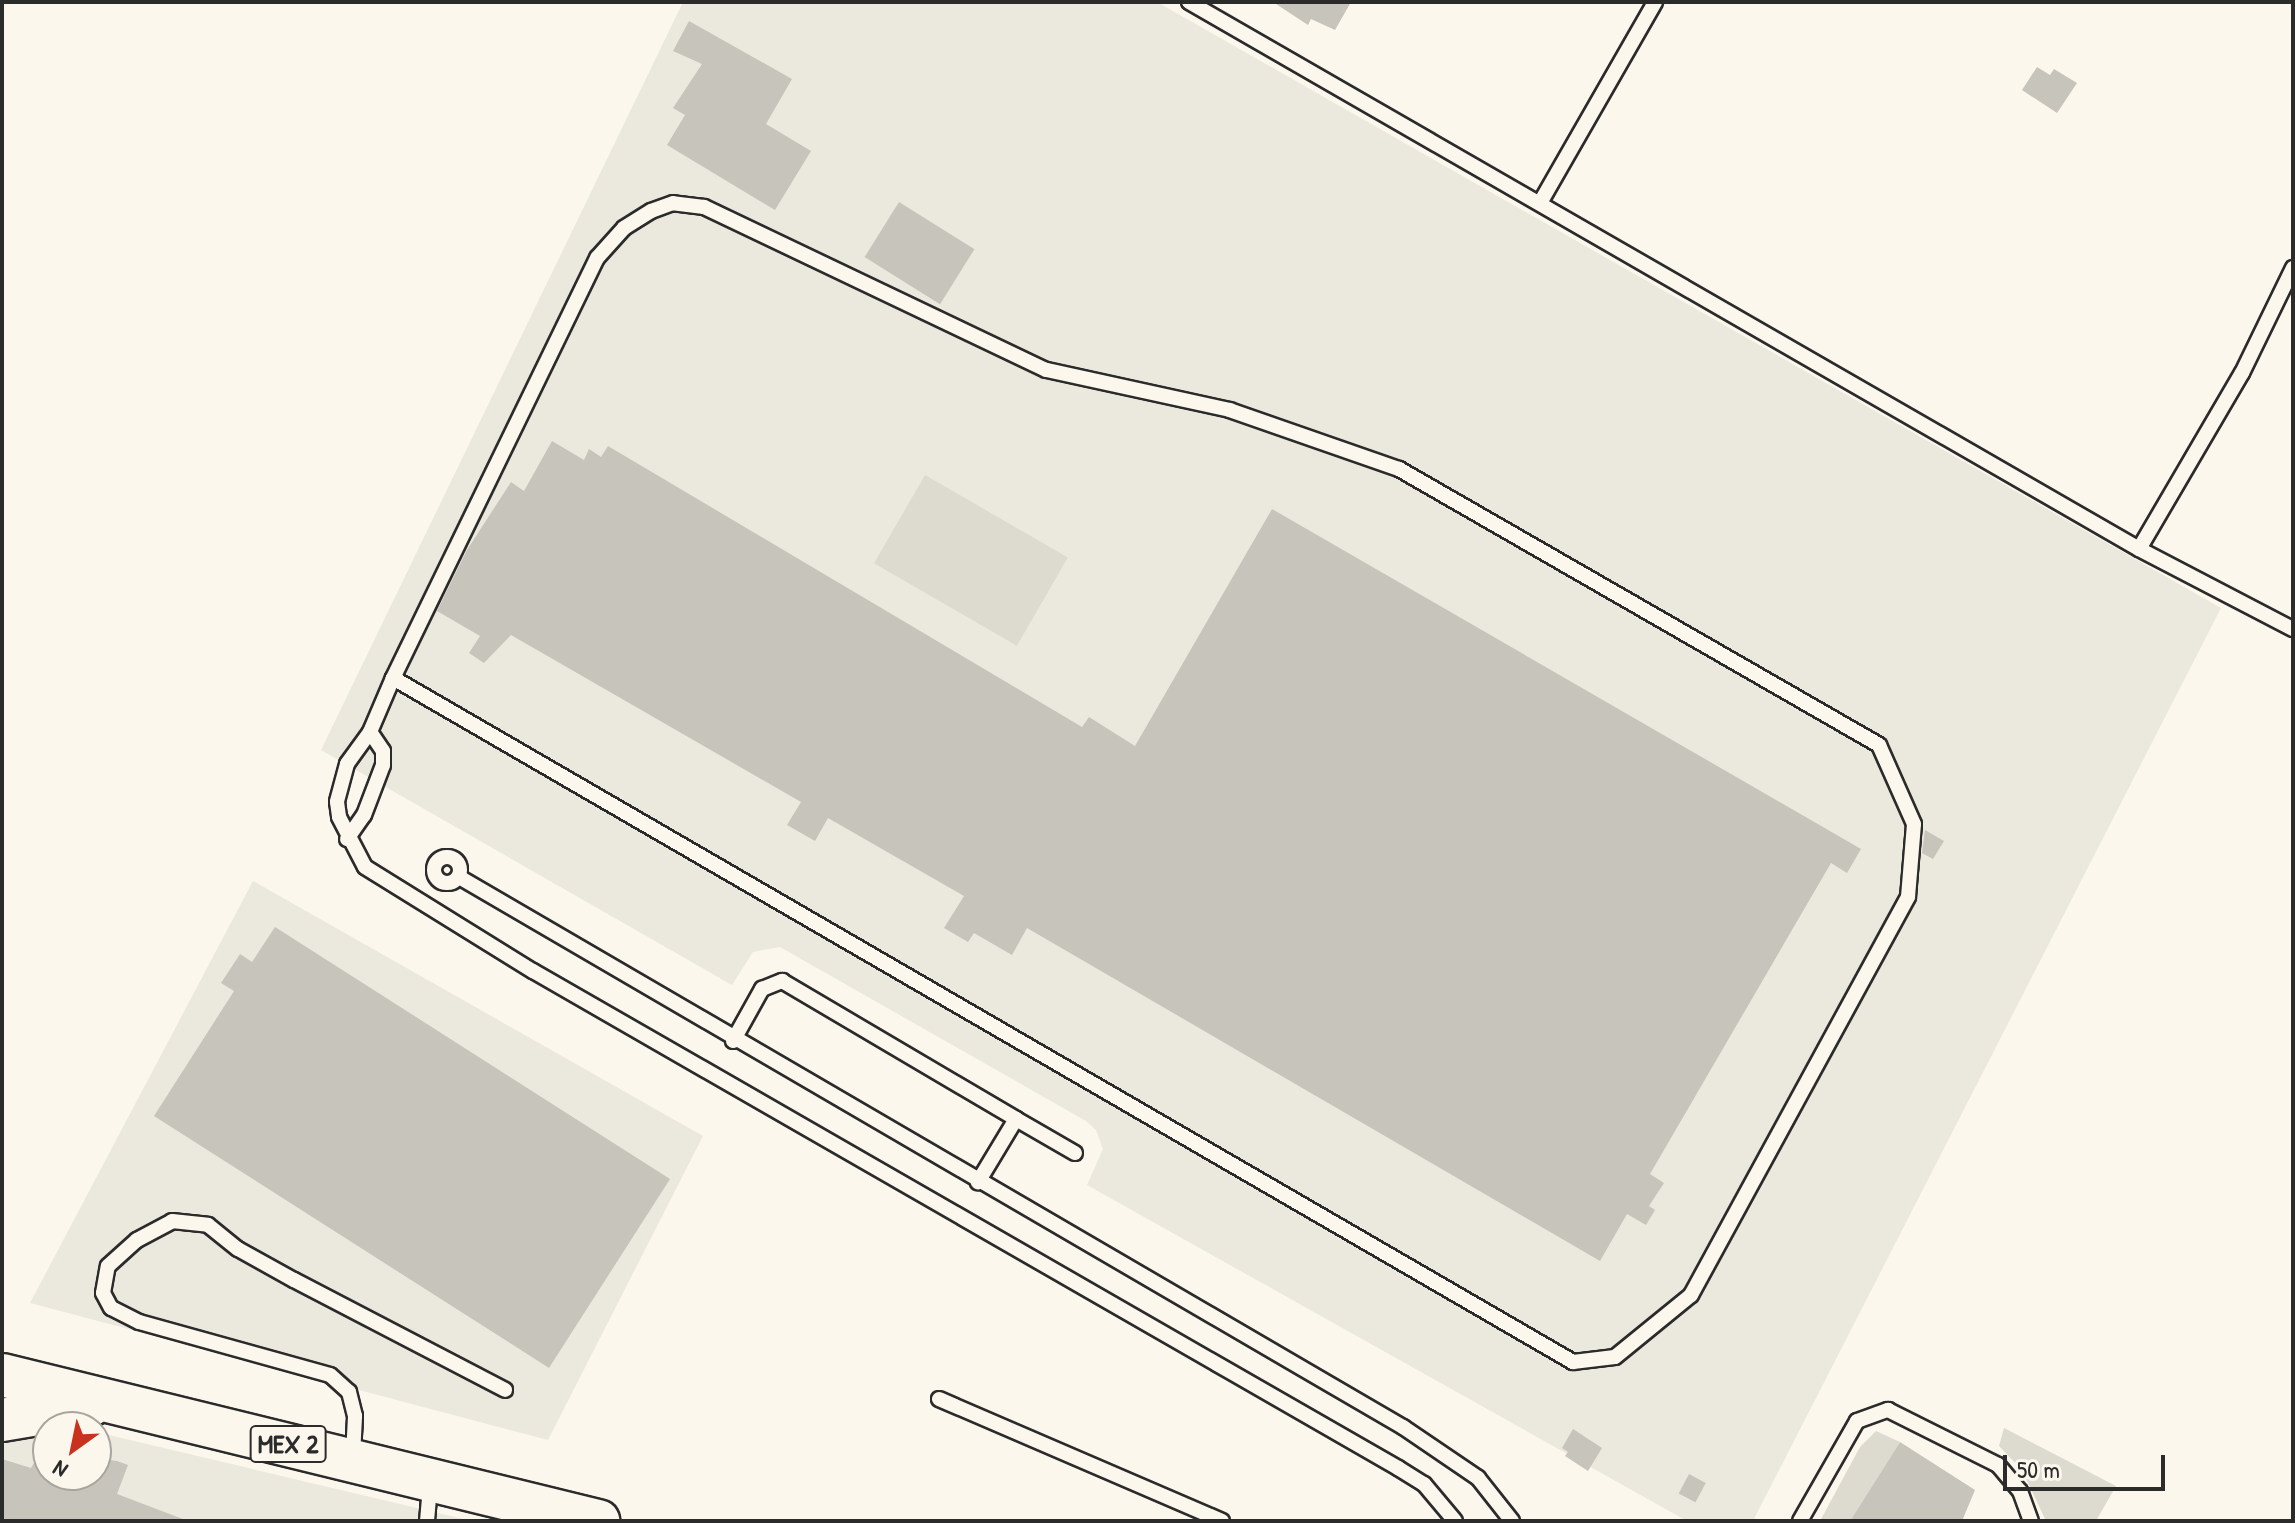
<!DOCTYPE html>
<html>
<head>
<meta charset="utf-8">
<style>
  body { margin:0 }
  #map { position:relative; width:2295px; height:1523px; overflow:hidden; background:#fbf7ec; font-family:"Patrick Hand",sans-serif }
  div>[style] { position:absolute }
  [style*='--x'] { left:calc(var(--x)*1px); top:calc(var(--y)*1px); width:calc(var(--w)*1px); rotate:calc(var(--a)*1deg) }
  .built>* { inset:0; background:#ebe8de }
  .green>* { inset:0; background:#dddad0; transform-origin:0 0 }
  .building>* { inset:0; background:#c7c4bc; transform-origin:0 0 }
  .roads { filter:drop-shadow(2px 0 #2b2b2b) drop-shadow(-2px 0 #2b2b2b) drop-shadow(0 2px #2b2b2b) drop-shadow(0 -2px #2b2b2b) }
  .lane>* { height:14px; margin:-7px; padding:0 7px; transform-origin:7px; border-radius:7px; background:#fbf7ec }
  .lane>.ring { margin:-7px; padding:0; box-sizing:content-box; background:none; border:14px solid #fbf7ec; border-radius:50% }
  .primary>* { height:42px; margin:-21px; padding:0 21px; transform-origin:21px; border-radius:21px; background:#fbf7ec }
  span { translate:-50% -50%; white-space:nowrap; text-align:center; line-height:1.15; -webkit-text-stroke:6px #fbf7ec; paint-order:stroke }
  .shield-label span { padding:2px 6px; background:#fbf7ec; border:2px solid; border-radius:6px; -webkit-text-stroke-width:0 }
  .shield-label { font-size:26px; color:#2b2b2b; font-weight:700 }
  .frame { position:absolute; inset:0; border:4px solid #2b2b2b; pointer-events:none }
  .north { position:absolute; left:32px; top:1411px; width:80px; height:80px; box-sizing:border-box; background:#fbf7ec; border:2px solid #a8a59f; border-radius:50%; rotate:213deg; font-size:22px; font-weight:700; line-height:32px; text-align:center; color:#2b2b2b }
  .north::after { content:''; display:block; margin:auto; width:28px; height:36px; background:#c8321e; clip-path:polygon(50% 0,100% 100%,50% 72%,0 100%) }
  .scale { position:absolute; left:2003px; top:1455px; width:162px; height:36px; box-sizing:border-box; border:4px solid #2b2b2b; border-top:0; padding-left:10px; font-size:24px; line-height:28px; white-space:nowrap; color:#2b2b2b; -webkit-text-stroke:6px #fbf7ec; paint-order:stroke }
</style>
</head>
<body>
<div id="map">
  <div class="built">
    <div style="clip-path:polygon(683px 2px,1157px 2px,2221px 608px,1753px 1521px,1687px 1521px,1087px 1185px,1103px 1149px,1096px 1130px,1086px 1121px,780px 947px,753px 952px,732px 985px,321px 750px)"></div>
    <div style="clip-path:polygon(253px 881px,703px 1136px,548px 1440px,30px 1303px)"></div>
    <div style="clip-path:polygon(96px 1432px,472px 1521px,2px 1521px,2px 1444px,48px 1434px,48px 1475px,96px 1475px)"></div>
  </div>
  <div class="green">
    <div style="left:925px;top:475px;width:165px;height:102px;rotate:30deg"></div>
    <div style="clip-path:polygon(2004px 1428px,2116px 1486px,2096px 1521px,2046px 1521px,2022px 1470px,1999px 1446px)"></div>
    <div style="clip-path:polygon(1876px 1431px,1900px 1442px,1850px 1521px,1820px 1521px,1860px 1447px)"></div>
  </div>
  <div class="building">
    <div style="clip-path:polygon(1273px 2px,1351px 2px,1335px 30px,1311px 19px,1308px 25px)"></div>
    <div style="clip-path:polygon(689px 21px,792px 79px,766px 124px,811px 151px,775px 210px,667px 145px,685px 115px,673px 108px,702px 64px,673px 51px)"></div>
    <div style="clip-path:polygon(2037px 67px,2050px 75px,2054px 69px,2077px 83px,2057px 113px,2022px 90px)"></div>
    <div style="left:899px;top:202px;width:89px;height:65px;rotate:32deg"></div>
    <div style="clip-path:polygon(552px 441px,584px 460px,589px 449px,601px 457px,608px 446px,1082px 727px,1089px 717px,1135px 746px,1272px 509px,1861px 849px,1847px 873px,1831px 863px,1650px 1174px,1664px 1183px,1649px 1206px,1655px 1210px,1646px 1225px,1627px 1214px,1600px 1261px,1027px 928px,1012px 955px,974px 933px,968px 942px,944px 928px,964px 896px,828px 818px,815px 841px,787px 825px,801px 802px,511px 635px,484px 663px,469px 653px,480px 636px,437px 611px,467px 550px,511px 482px,524px 491px)"></div>
    <div style="clip-path:polygon(1925px 830px,1944px 841px,1933px 859px,1922px 853px)"></div>
    <div style="clip-path:polygon(275px 927px,670px 1179px,549px 1368px,154px 1116px,234px 991px,221px 983px,240px 954px,252px 962px)"></div>
    <div style="clip-path:polygon(1573px 1429px,1602px 1448px,1588px 1471px,1565px 1456px,1568px 1452px,1562px 1448px)"></div>
    <div style="clip-path:polygon(48px 1439px,48px 1475px,96px 1475px,96px 1458px,117px 1461px,128px 1465px,117px 1494px,188px 1521px,2px 1521px,2px 1459px,31px 1468px)"></div>
    <div style="clip-path:polygon(1900px 1442px,1975px 1490px,1962px 1521px,1850px 1521px)"></div>
    <div style="left:1689px;top:1474px;width:19px;height:22px;rotate:28deg"></div>
  </div>
  <div class="roads">
    <div class="lane">
      <div style="--x:1189;--y:2;--w:1096;--a:29.93"></div>
      <div style="--x:2139;--y:549;--w:174;--a:27.5"></div>
      <div style="--x:1540;--y:203;--w:232;--a:-60.2"></div>
      <div style="--x:2139;--y:549;--w:204;--a:-59.7"></div>
      <div style="--x:2242;--y:373;--w:117;--a:-64.1"></div>
      <div style="--x:393;--y:678;--w:1364;--a:30.1"></div>
      <div style="--x:1573;--y:1362;--w:42;--a:-6.8"></div>
      <div style="--x:1615;--y:1357;--w:98;--a:-39.2"></div>
      <div style="--x:1691;--y:1295;--w:453;--a:-61.4"></div>
      <div style="--x:1908;--y:897;--w:73;--a:-85.3"></div>
      <div style="--x:1914;--y:824;--w:86;--a:-113.9"></div>
      <div style="--x:1879;--y:745;--w:554;--a:-150.1"></div>
      <div style="--x:1399;--y:469;--w:179;--a:-160.8"></div>
      <div style="--x:1230;--y:410;--w:188;--a:-167.7"></div>
      <div style="--x:1046;--y:370;--w:379;--a:-154.5"></div>
      <div style="--x:704;--y:207;--w:31;--a:-173"></div>
      <div style="--x:673;--y:203;--w:23;--a:160"></div>
      <div style="--x:651;--y:211;--w:32;--a:148"></div>
      <div style="--x:624;--y:228;--w:40;--a:132"></div>
      <div style="--x:597;--y:258;--w:467;--a:115.9"></div>
      <div style="--x:393;--y:678;--w:59;--a:113.1"></div>
      <div style="--x:370;--y:732;--w:39;--a:126"></div>
      <div style="--x:347;--y:764;--w:39;--a:105"></div>
      <div style="--x:337;--y:802;--w:15;--a:82"></div>
      <div style="--x:339;--y:817;--w:56;--a:62.5"></div>
      <div style="--x:365;--y:867;--w:198;--a:31.8"></div>
      <div style="--x:533;--y:971;--w:998;--a:29.88"></div>
      <div style="--x:1398;--y:1468;--w:31;--a:32"></div>
      <div style="--x:1424;--y:1484;--w:48;--a:50"></div>
      <div style="--x:347;--y:839;--w:29;--a:-55"></div>
      <div style="--x:364;--y:815;--w:53;--a:-69.2"></div>
      <div style="--x:383;--y:765;--w:14;--a:-90"></div>
      <div style="--x:383;--y:751;--w:23;--a:-124"></div>
      <div class="ring" style="left:434px;top:857px;width:12px;height:12px"></div>
      <div style="--x:459;--y:877;--w:1093;--a:30.23"></div>
      <div style="--x:1403;--y:1427;--w:91;--a:34.2"></div>
      <div style="--x:1478;--y:1478;--w:55;--a:51.7"></div>
      <div style="--x:733;--y:1041;--w:60;--a:-60.9"></div>
      <div style="--x:762;--y:989;--w:22;--a:-22"></div>
      <div style="--x:782;--y:981;--w:272;--a:30.5"></div>
      <div style="--x:1016;--y:1119;--w:74;--a:121.1"></div>
      <div style="--x:1016;--y:1119;--w:68;--a:30"></div>
      <div style="--x:939;--y:1399;--w:308;--a:23.3"></div>
      <div style="--x:353;--y:1455;--w:39;--a:-87"></div>
      <div style="--x:355;--y:1416;--w:25;--a:-104"></div>
      <div style="--x:349;--y:1392;--w:25;--a:-138"></div>
      <div style="--x:330;--y:1375;--w:198;--a:-164.5"></div>
      <div style="--x:139;--y:1322;--w:31;--a:-153"></div>
      <div style="--x:111;--y:1308;--w:17;--a:-118"></div>
      <div style="--x:103;--y:1293;--w:27;--a:-80"></div>
      <div style="--x:108;--y:1266;--w:39;--a:-42"></div>
      <div style="--x:137;--y:1240;--w:40;--a:-28"></div>
      <div style="--x:172;--y:1221;--w:36;--a:6"></div>
      <div style="--x:208;--y:1225;--w:38;--a:39"></div>
      <div style="--x:238;--y:1249;--w:64;--a:29"></div>
      <div style="--x:294;--y:1280;--w:238;--a:27.5"></div>
      <div style="--x:427;--y:1521;--w:37;--a:-85"></div>
      <div style="--x:1800;--y:1521;--w:115;--a:-60.3"></div>
      <div style="--x:1857;--y:1421;--w:33;--a:-20"></div>
      <div style="--x:1888;--y:1410;--w:123;--a:26.6"></div>
      <div style="--x:1998;--y:1465;--w:34;--a:50"></div>
      <div style="--x:2020;--y:1491;--w:32;--a:70"></div>
    </div>
    <div class="primary">
      <div style="--x:2;--y:1375;--w:614;--a:13.76"></div>
      <div style="--x:2;--y:1420;--w:90;--a:-9.6"></div>
    </div>
  </div>
  <div class="shield-label">
    <span style="left:288px;top:1444px">MEX 2</span>
  </div>
  <div class="frame"></div>
  <div class="north">N</div>
  <div class="scale">50 m</div>
</div>
</body>
</html>
